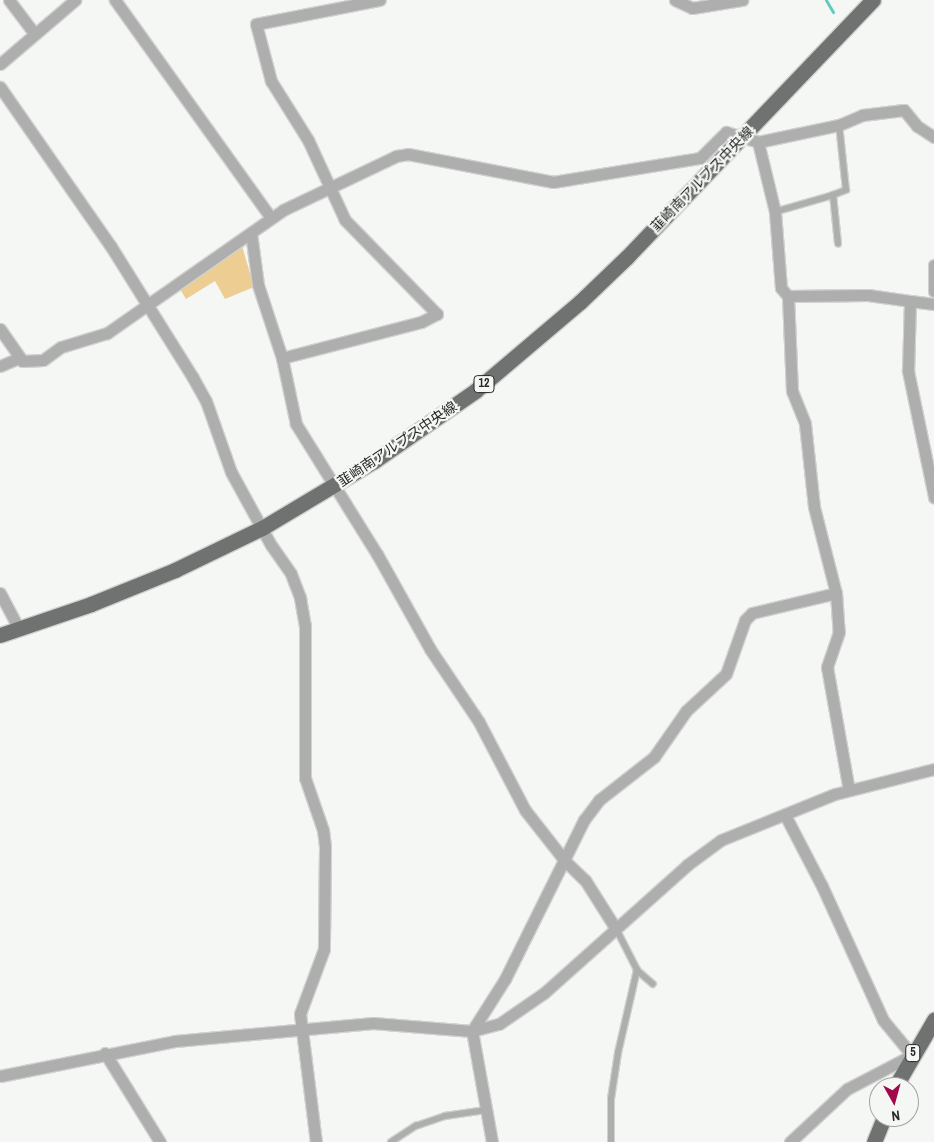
<!DOCTYPE html>
<html>
<head>
<meta charset="utf-8">
<style>
  body { margin:0 }
  #map { position:relative; width:934px; height:1142px; overflow:hidden; background:#f5f7f4; font-family:"Archivo Narrow","Noto Sans JP",sans-serif }
  div>[style] { position:absolute }
  [style*='--x'] { left:calc(var(--x)*1px); top:calc(var(--y)*1px); width:calc(var(--w)*1px); rotate:calc(var(--a)*1deg) }
  .green>* { inset:0; background:#eecd92 }
  .stream>* { height:3px; margin:-1.5px; padding:0 1.5px; transform-origin:1.5px; border-radius:1.5px; background:#61ccbe }
  .roads { filter:drop-shadow(1px 0 #d0d2cf) drop-shadow(-1px 0 #d0d2cf) drop-shadow(0 1px #d0d2cf) drop-shadow(0 -1px #d0d2cf) }
  .service>* { height:5.5px; margin:-2.75px; padding:0 2.75px; transform-origin:2.75px; border-radius:2.75px; background:#adaead }
  .minor>* { height:11px; margin:-5.5px; padding:0 5.5px; transform-origin:5.5px; border-radius:5.5px; background:#adaead }
  .primary>* { height:15px; margin:-7.5px; padding:0 7.5px; transform-origin:7.5px; border-radius:7.5px; background:#6f7270 }
  span { translate:-50% -50%; white-space:nowrap; text-align:center; line-height:1.15; -webkit-text-stroke:4.5px #f5f7f4; paint-order:stroke }
  .shield-label span { padding:1px 4px; background:#f5f7f4; border:1px solid; border-radius:4px; -webkit-text-stroke-width:0 }
  .shield-label { font-size:12px; color:#262726; font-weight:700 }
  .street-label { font-size:14px; color:#262726 }
  .north { position:absolute; left:869px; top:1077px; width:50px; height:50px; box-sizing:border-box; background:#f5f7f4; border:1px solid #a2a4a2; border-radius:50%; rotate:173deg; font-size:14px; font-weight:700; line-height:20px; text-align:center; color:#262726 }
  .north::after { content:''; display:block; margin:auto; width:18px; height:22px; background:#a1094c; clip-path:polygon(50% 0,100% 100%,50% 72%,0 100%) }
</style>
</head>
<body>
<div id="map">
  <div class="green">
    <div style="clip-path:polygon(242px 246px,254px 287px,225px 299px,215px 281px,186px 299px,178px 286px)"></div>
  </div>
  <div class="stream">
    <div style="--x:826;--y:0;--w:14;--a:60"></div>
  </div>
  <div class="roads">
    <div class="service">
      <div style="--x:775;--y:212;--w:60;--a:-16.3"></div>
      <div style="--x:838;--y:244;--w:49;--a:-95.8"></div>
      <div style="--x:833;--y:195;--w:14;--a:-21"></div>
      <div style="--x:846;--y:190;--w:65;--a:-96.1"></div>
      <div style="--x:637;--y:970;--w:21;--a:41"></div>
      <div style="--x:391;--y:1142;--w:30;--a:-33"></div>
      <div style="--x:416;--y:1126;--w:31;--a:-19"></div>
      <div style="--x:445;--y:1116;--w:41;--a:-8.3"></div>
      <div style="--x:611;--y:1142;--w:43;--a:-90"></div>
      <div style="--x:611;--y:1099;--w:47;--a:-81.3"></div>
      <div style="--x:618;--y:1053;--w:85;--a:-77.1"></div>
      <div style="--x:637;--y:970;--w:46;--a:-117.1"></div>
    </div>
    <div class="minor">
      <div style="--x:9;--y:0;--w:41;--a:52.9"></div>
      <div style="--x:115;--y:0;--w:268;--a:54.4"></div>
      <div style="--x:675;--y:0;--w:19;--a:25"></div>
      <div style="--x:692;--y:8;--w:51;--a:-9.1"></div>
      <div style="--x:0;--y:64;--w:99;--a:-40.5"></div>
      <div style="--x:0;--y:87;--w:193;--a:55.2"></div>
      <div style="--x:110;--y:245;--w:155;--a:58"></div>
      <div style="--x:192;--y:376;--w:29;--a:61"></div>
      <div style="--x:206;--y:401;--w:75;--a:70.6"></div>
      <div style="--x:231;--y:472;--w:83;--a:61.3"></div>
      <div style="--x:271;--y:545;--w:35;--a:55"></div>
      <div style="--x:291;--y:574;--w:26;--a:69"></div>
      <div style="--x:300;--y:598;--w:28;--a:80"></div>
      <div style="--x:305;--y:626;--w:152;--a:90"></div>
      <div style="--x:305;--y:778;--w:55;--a:70.9"></div>
      <div style="--x:323;--y:830;--w:17;--a:83"></div>
      <div style="--x:325;--y:847;--w:102;--a:90.6"></div>
      <div style="--x:324;--y:949;--w:69;--a:110.3"></div>
      <div style="--x:300;--y:1014;--w:129;--a:82.9"></div>
      <div style="--x:758;--y:142;--w:72;--a:76.3"></div>
      <div style="--x:775;--y:212;--w:76;--a:85.5"></div>
      <div style="--x:781;--y:288;--w:11;--a:49"></div>
      <div style="--x:788;--y:296;--w:95;--a:87.6"></div>
      <div style="--x:792;--y:391;--w:35;--a:68"></div>
      <div style="--x:805;--y:424;--w:83;--a:83.8"></div>
      <div style="--x:814;--y:507;--w:89;--a:75.7"></div>
      <div style="--x:836;--y:593;--w:39;--a:86"></div>
      <div style="--x:839;--y:632;--w:37;--a:109"></div>
      <div style="--x:827;--y:667;--w:125;--a:79.9"></div>
      <div style="--x:251;--y:233;--w:52;--a:82.3"></div>
      <div style="--x:258;--y:285;--w:77;--a:71.8"></div>
      <div style="--x:282;--y:358;--w:67;--a:78"></div>
      <div style="--x:296;--y:424;--w:153;--a:58.1"></div>
      <div style="--x:377;--y:554;--w:109;--a:60.8"></div>
      <div style="--x:430;--y:649;--w:88;--a:56.1"></div>
      <div style="--x:479;--y:722;--w:99;--a:62.4"></div>
      <div style="--x:525;--y:810;--w:65;--a:51.9"></div>
      <div style="--x:565;--y:861;--w:28;--a:44"></div>
      <div style="--x:585;--y:880;--w:58;--a:57.7"></div>
      <div style="--x:934;--y:265;--w:26;--a:90"></div>
      <div style="--x:788;--y:296;--w:80;--a:-0.7"></div>
      <div style="--x:868;--y:295;--w:42;--a:8.1"></div>
      <div style="--x:934;--y:304;--w:24;--a:-173"></div>
      <div style="--x:910;--y:301;--w:70;--a:91.6"></div>
      <div style="--x:908;--y:371;--w:129;--a:78.3"></div>
      <div style="--x:0;--y:329;--w:39;--a:55"></div>
      <div style="--x:22;--y:361;--w:21;--a:-3"></div>
      <div style="--x:43;--y:360;--w:22;--a:-36"></div>
      <div style="--x:61;--y:347;--w:48;--a:-16.9"></div>
      <div style="--x:107;--y:333;--w:215;--a:-34.9"></div>
      <div style="--x:283;--y:210;--w:125;--a:-25.5"></div>
      <div style="--x:396;--y:156;--w:12;--a:-9"></div>
      <div style="--x:408;--y:154;--w:148;--a:10.9"></div>
      <div style="--x:553;--y:182;--w:149;--a:-9.3"></div>
      <div style="--x:700;--y:158;--w:37;--a:-45"></div>
      <div style="--x:726;--y:132;--w:34;--a:17"></div>
      <div style="--x:758;--y:142;--w:83;--a:-11.9"></div>
      <div style="--x:839;--y:125;--w:25;--a:-23"></div>
      <div style="--x:862;--y:115;--w:42;--a:-6.8"></div>
      <div style="--x:904;--y:110;--w:21;--a:51"></div>
      <div style="--x:917;--y:126;--w:20;--a:33"></div>
      <div style="--x:282;--y:358;--w:144;--a:-14.5"></div>
      <div style="--x:421;--y:322;--w:18;--a:-27"></div>
      <div style="--x:437;--y:314;--w:132;--a:-134.4"></div>
      <div style="--x:345;--y:220;--w:88;--a:-114.8"></div>
      <div style="--x:308;--y:140;--w:70;--a:-122.1"></div>
      <div style="--x:271;--y:81;--w:59;--a:-104.7"></div>
      <div style="--x:256;--y:24;--w:126;--a:-11"></div>
      <div style="--x:0;--y:366;--w:21;--a:-23"></div>
      <div style="--x:0;--y:593;--w:41;--a:62.2"></div>
      <div style="--x:785;--y:815;--w:80;--a:62.5"></div>
      <div style="--x:822;--y:886;--w:147;--a:65.5"></div>
      <div style="--x:883;--y:1020;--w:45;--a:50.4"></div>
      <div style="--x:912;--y:1055;--w:73;--a:152.4"></div>
      <div style="--x:847;--y:1089;--w:78;--a:137.1"></div>
      <div style="--x:105;--y:1053;--w:105;--a:58.3"></div>
      <div style="--x:0;--y:1076;--w:178;--a:-11.3"></div>
      <div style="--x:175;--y:1041;--w:199;--a:-5.2"></div>
      <div style="--x:373;--y:1023;--w:99;--a:4.6"></div>
      <div style="--x:472;--y:1031;--w:28;--a:-15"></div>
      <div style="--x:499;--y:1024;--w:55;--a:-34.6"></div>
      <div style="--x:544;--y:993;--w:192;--a:-41.8"></div>
      <div style="--x:687;--y:865;--w:42;--a:-36.3"></div>
      <div style="--x:721;--y:840;--w:123;--a:-22"></div>
      <div style="--x:835;--y:794;--w:102;--a:-14.2"></div>
      <div style="--x:492;--y:1142;--w:113;--a:-100.2"></div>
      <div style="--x:472;--y:1031;--w:62;--a:-57.6"></div>
      <div style="--x:505;--y:979;--w:178;--a:-63.6"></div>
      <div style="--x:584;--y:820;--w:25;--a:-53"></div>
      <div style="--x:599;--y:800;--w:70;--a:-38"></div>
      <div style="--x:654;--y:757;--w:56;--a:-55.2"></div>
      <div style="--x:686;--y:711;--w:54;--a:-42.8"></div>
      <div style="--x:726;--y:674;--w:57;--a:-70.6"></div>
      <div style="--x:745;--y:620;--w:10;--a:-45"></div>
      <div style="--x:752;--y:613;--w:86;--a:-13.4"></div>
    </div>
    <div class="primary">
      <div style="--x:0;--y:635;--w:96;--a:-18.8"></div>
      <div style="--x:91;--y:604;--w:91;--a:-22"></div>
      <div style="--x:175;--y:570;--w:97;--a:-25.8"></div>
      <div style="--x:262;--y:528;--w:131;--a:-30.9"></div>
      <div style="--x:374;--y:461;--w:123;--a:-34.7"></div>
      <div style="--x:475;--y:391;--w:138;--a:-40.3"></div>
      <div style="--x:580;--y:302;--w:65;--a:-43.8"></div>
      <div style="--x:627;--y:257;--w:356;--a:-46.3"></div>
      <div style="--x:895;--y:1087;--w:78;--a:-59.8"></div>
      <div style="--x:874;--y:1142;--w:27;--a:-68"></div>
    </div>
  </div>
  <div class="shield-label">
    <span style="left:484px;top:384px">12</span>
    <span style="left:913px;top:1053px">5</span>
  </div>
  <div class="street-label">
    <span style="left:702px;top:179px;rotate:-46deg">韮崎南アルプス中央線</span>
    <span style="left:397px;top:444px;rotate:-34deg">韮崎南アルプス中央線</span>
  </div>
  <div class="north">N</div>
</div>
</body>
</html>
